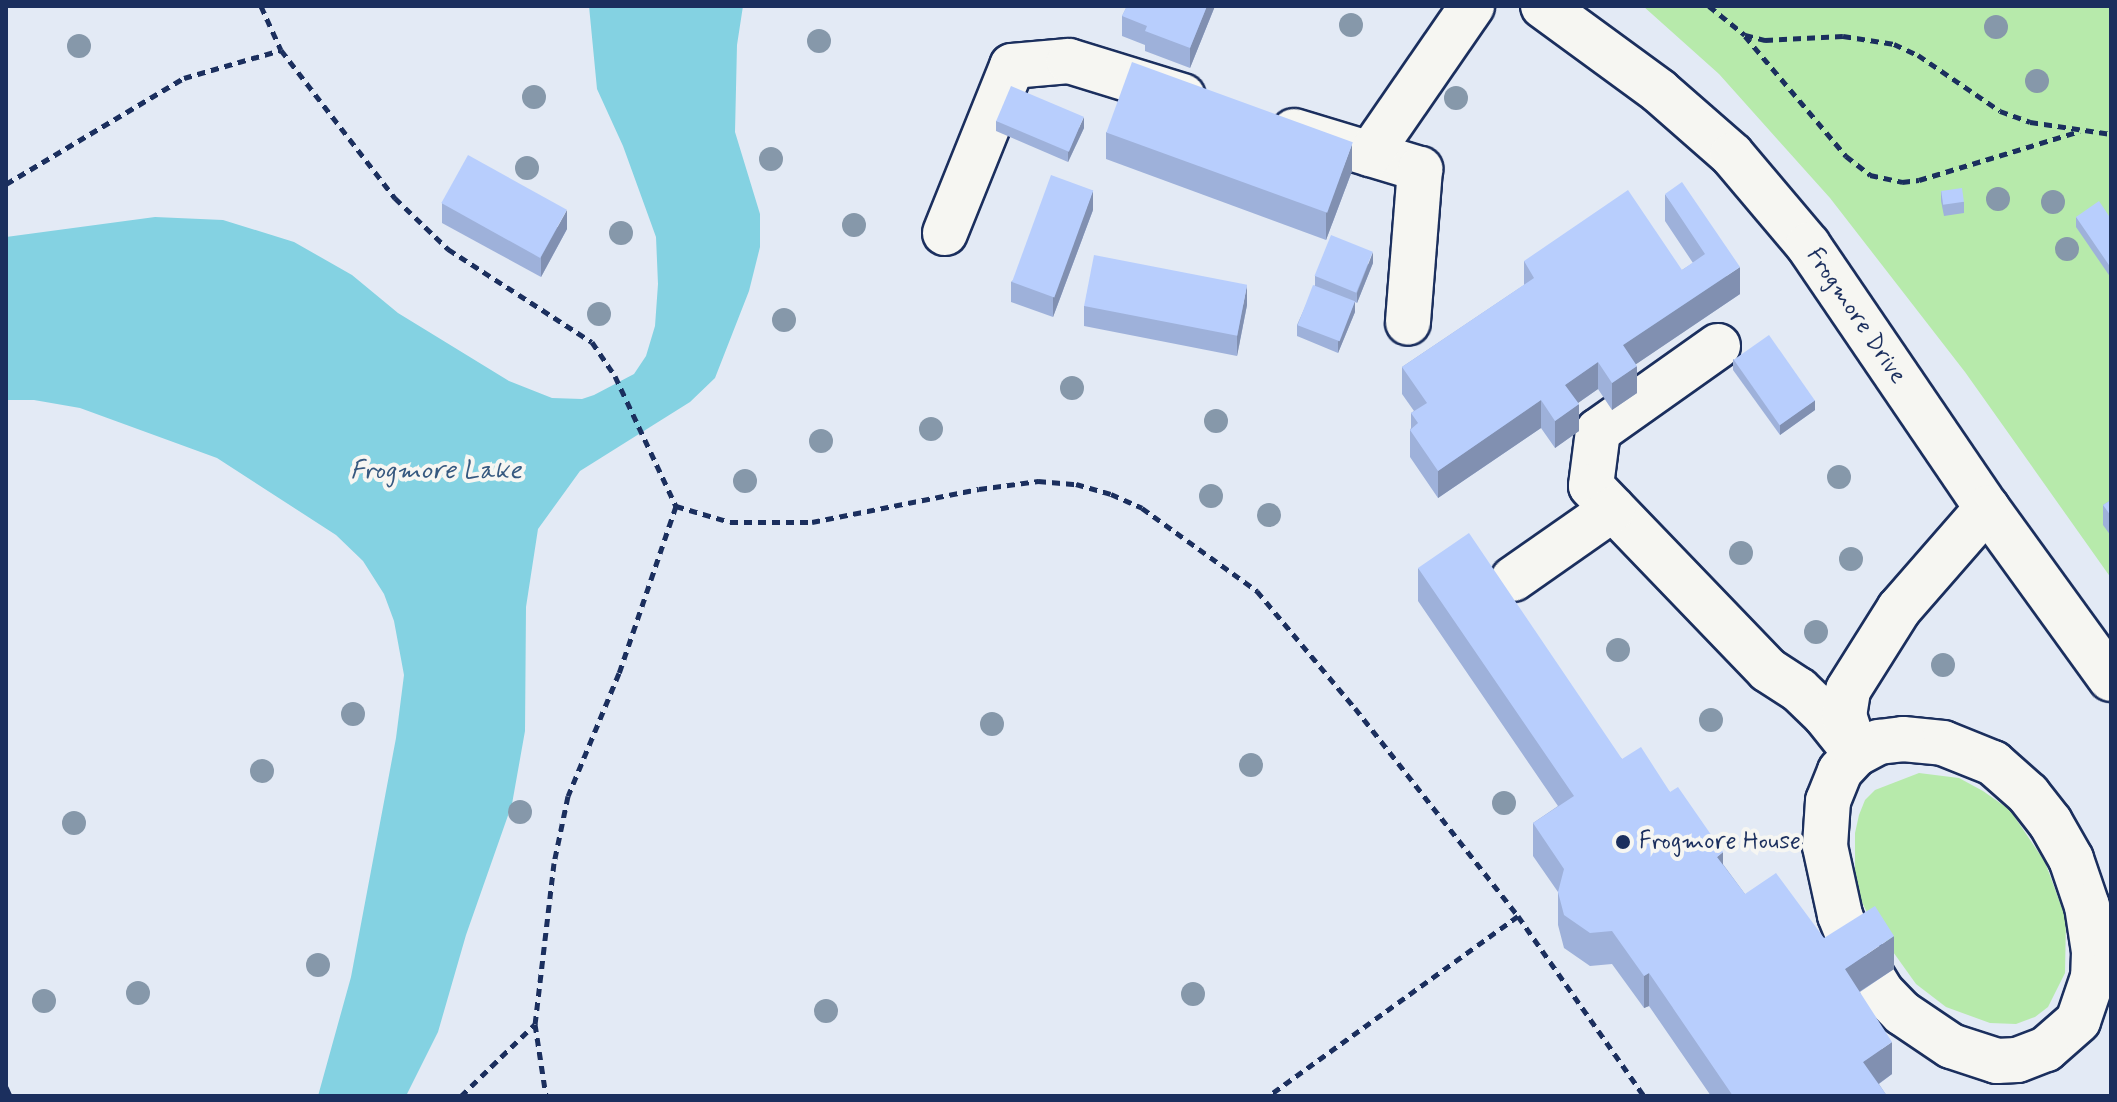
<!DOCTYPE html>
<html>
<head>
<meta charset="utf-8">
<style>
  body { margin:0 }
  #map { position:relative; width:2117px; height:1102px; overflow:hidden; background:#e3eaf5; font-family:Mynerve,sans-serif }
  div>[style] { position:absolute }
  [style*='--x'] { left:calc(var(--x)*1px); top:calc(var(--y)*1px); width:calc(var(--w)*1px); rotate:calc(var(--a)*1deg) }
  .green>* { inset:0; background:#b7eaab }
  .water>* { inset:0; background:#84d2e2 }
  .path>* { height:5px; margin-top:-2.5px; transform-origin:0; background:repeating-linear-gradient(90deg,#1b2f5e 0 8px,transparent 0 14px) }
  .roads { filter:drop-shadow(2px 0 #1b2f5e) drop-shadow(-2px 0 #1b2f5e) drop-shadow(0 2px #1b2f5e) drop-shadow(0 -2px #1b2f5e) }
  .minor>* { height:44px; margin:-22px; padding:0 22px; transform-origin:22px; border-radius:22px; background:#f6f6f2 }
  .trees>* { width:24px; height:24px; margin:-12px; border-radius:50%; background:#8698aa }
  .wall>* { inset:0; background:#9eb1da }
  .shaded-wall>* { inset:0; background:#8190b1 }
  .building>* { inset:0; background:#b8cefd; transform-origin:0 0 }
  .dots>* { width:22px; height:22px; translate:-50% -50%; box-sizing:border-box; border:4px solid #f6f6f2; border-radius:50% }
  span { translate:-50% -50%; white-space:nowrap; text-align:center; line-height:1.15; -webkit-text-stroke:8px #f6f6f2; paint-order:stroke }
  .street-label { font-size:24px; color:#1b2f5e }
  .poi-label { font-size:24px; color:#1b2f5e }
  .left { translate:0 -50%; text-align:left }
  .water-label { font-size:26px; color:#35587f; font-style:italic }
  .frame { position:absolute; inset:0; border:8px solid #1b2f5e; pointer-events:none }
</style>
</head>
<body>
<div id="map">
  <div class="green">
    <div style="clip-path:polygon(1643px 6px,2111px 6px,2111px 578px,1965px 372px,1830px 198px,1719px 74px)"></div>
    <div style="clip-path:polygon(1919px 773px,1959px 778px,1983px 791px,2010px 810px,2045px 862px,2066px 919px,2065px 973px,2048px 1007px,2035px 1017px,2016px 1024px,1990px 1023px,1946px 1007px,1916px 984px,1871px 921px,1860px 898px,1855px 871px,1855px 833px,1859px 815px,1865px 800px,1875px 790px)"></div>
  </div>
  <div class="water">
    <div style="clip-path:polygon(589px 6px,743px 6px,737px 45px,735px 132px,760px 214px,760px 247px,749px 291px,715px 378px,690px 402px,580px 471px,538px 529px,526px 607px,525px 731px,512px 804px,466px 935px,438px 1032px,406px 1096px,318px 1096px,351px 977px,396px 738px,404px 675px,394px 621px,384px 594px,363px 561px,336px 535px,217px 458px,80px 408px,34px 400px,6px 400px,6px 237px,155px 217px,223px 220px,294px 242px,352px 275px,398px 313px,509px 381px,552px 398px,582px 399px,594px 395px,634px 374px,646px 356px,655px 326px,658px 284px,656px 237px,623px 146px,597px 89px)"></div>
  </div>
  <div class="path">
    <div style="--x:261;--y:6;--w:48;--a:65.6"></div>
    <div style="--x:281;--y:50;--w:187;--a:52.4"></div>
    <div style="--x:395;--y:198;--w:74;--a:43.9"></div>
    <div style="--x:448;--y:249;--w:171;--a:32.9"></div>
    <div style="--x:592;--y:342;--w:41;--a:55.9"></div>
    <div style="--x:615;--y:376;--w:144;--a:64.9"></div>
    <div style="--x:676;--y:506;--w:176;--a:108.8"></div>
    <div style="--x:619;--y:673;--w:133;--a:112.5"></div>
    <div style="--x:568;--y:796;--w:68;--a:101.8"></div>
    <div style="--x:554;--y:863;--w:162;--a:96.7"></div>
    <div style="--x:535;--y:1024;--w:73;--a:81.3"></div>
    <div style="--x:1709;--y:6;--w:46;--a:38.9"></div>
    <div style="--x:1745;--y:35;--w:21;--a:14"></div>
    <div style="--x:1765;--y:40;--w:78;--a:-2.9"></div>
    <div style="--x:1843;--y:36;--w:52;--a:8.9"></div>
    <div style="--x:1894;--y:44;--w:26;--a:25"></div>
    <div style="--x:1918;--y:55;--w:99;--a:34.3"></div>
    <div style="--x:2000;--y:111;--w:32;--a:20"></div>
    <div style="--x:2030;--y:122;--w:82;--a:8.4"></div>
    <div style="--x:1745;--y:36;--w:157;--a:49.9"></div>
    <div style="--x:1846;--y:156;--w:31;--a:38"></div>
    <div style="--x:1870;--y:175;--w:33;--a:12"></div>
    <div style="--x:1902;--y:182;--w:17;--a:-7"></div>
    <div style="--x:1919;--y:180;--w:168;--a:-16.9"></div>
    <div style="--x:6;--y:184;--w:207;--a:-30.8"></div>
    <div style="--x:184;--y:78;--w:101;--a:-16.1"></div>
    <div style="--x:676;--y:506;--w:56;--a:16.5"></div>
    <div style="--x:730;--y:522;--w:82;--a:0"></div>
    <div style="--x:812;--y:522;--w:170;--a:-11.2"></div>
    <div style="--x:979;--y:489;--w:60;--a:-7.7"></div>
    <div style="--x:1038;--y:481;--w:38;--a:5"></div>
    <div style="--x:1076;--y:484;--w:36;--a:16"></div>
    <div style="--x:1111;--y:494;--w:34;--a:24"></div>
    <div style="--x:1142;--y:508;--w:142;--a:35.8"></div>
    <div style="--x:1257;--y:591;--w:153;--a:50.1"></div>
    <div style="--x:1355;--y:708;--w:264;--a:51.9"></div>
    <div style="--x:1518;--y:916;--w:308;--a:144.2"></div>
    <div style="--x:1518;--y:916;--w:220;--a:55"></div>
    <div style="--x:6;--y:1087;--w:10;--a:66"></div>
    <div style="--x:461;--y:1096;--w:103;--a:-44.2"></div>
  </div>
  <div class="roads">
    <div class="minor">
      <div style="--x:1543;--y:6;--w:144;--a:36.2"></div>
      <div style="--x:1659;--y:91;--w:97;--a:41.2"></div>
      <div style="--x:1732;--y:155;--w:118;--a:49.8"></div>
      <div style="--x:1808;--y:245;--w:318;--a:55.8"></div>
      <div style="--x:1987;--y:508;--w:211;--a:54.1"></div>
      <div style="--x:1294;--y:131;--w:132;--a:16.8"></div>
      <div style="--x:1420;--y:169;--w:154;--a:94.5"></div>
      <div style="--x:1370;--y:154;--w:180;--a:-55.4"></div>
      <div style="--x:945;--y:233;--w:180;--a:-68.1"></div>
      <div style="--x:1012;--y:66;--w:57;--a:-5"></div>
      <div style="--x:1069;--y:61;--w:119;--a:17.1"></div>
      <div style="--x:1718;--y:346;--w:147;--a:144.7"></div>
      <div style="--x:1598;--y:431;--w:55;--a:97.3"></div>
      <div style="--x:1591;--y:486;--w:255;--a:46.1"></div>
      <div style="--x:1768;--y:670;--w:37;--a:33"></div>
      <div style="--x:1799;--y:690;--w:36;--a:44"></div>
      <div style="--x:1825;--y:715;--w:50;--a:51.5"></div>
      <div style="--x:1513;--y:579;--w:122;--a:-35"></div>
      <div style="--x:1903;--y:739;--w:40;--a:5.7"></div>
      <div style="--x:1943;--y:743;--w:54;--a:21.8"></div>
      <div style="--x:1993;--y:763;--w:47;--a:41.5"></div>
      <div style="--x:2028;--y:794;--w:36;--a:52"></div>
      <div style="--x:2050;--y:822;--w:43;--a:60.4"></div>
      <div style="--x:2071;--y:859;--w:50;--a:71.2"></div>
      <div style="--x:2087;--y:906;--w:47;--a:81.3"></div>
      <div style="--x:2094;--y:952;--w:25;--a:92"></div>
      <div style="--x:2093;--y:977;--w:46;--a:108.8"></div>
      <div style="--x:2078;--y:1021;--w:43;--a:138.8"></div>
      <div style="--x:2046;--y:1049;--w:31;--a:159"></div>
      <div style="--x:2017;--y:1060;--w:20;--a:177"></div>
      <div style="--x:1997;--y:1061;--w:48;--a:-161.9"></div>
      <div style="--x:1951;--y:1046;--w:59;--a:-146"></div>
      <div style="--x:1902;--y:1013;--w:30;--a:-134"></div>
      <div style="--x:1881;--y:991;--w:60;--a:-121.3"></div>
      <div style="--x:1850;--y:940;--w:27;--a:-112"></div>
      <div style="--x:1840;--y:915;--w:71;--a:-102.3"></div>
      <div style="--x:1825;--y:846;--w:45;--a:-86.2"></div>
      <div style="--x:1828;--y:801;--w:32;--a:-68"></div>
      <div style="--x:1840;--y:771;--w:23;--a:-47"></div>
      <div style="--x:1856;--y:754;--w:26;--a:-28"></div>
      <div style="--x:1879;--y:742;--w:24;--a:-7"></div>
      <div style="--x:1856;--y:752;--w:38;--a:-108"></div>
      <div style="--x:1844;--y:716;--w:26;--a:-81"></div>
      <div style="--x:1848;--y:690;--w:96;--a:-57.8"></div>
      <div style="--x:1899;--y:609;--w:134;--a:-48.9"></div>
    </div>
  </div>
  <div class="trees">
    <div style="left:1351px;top:25px"></div>
    <div style="left:1996px;top:27px"></div>
    <div style="left:819px;top:41px"></div>
    <div style="left:79px;top:46px"></div>
    <div style="left:2037px;top:81px"></div>
    <div style="left:534px;top:97px"></div>
    <div style="left:1456px;top:98px"></div>
    <div style="left:771px;top:159px"></div>
    <div style="left:527px;top:168px"></div>
    <div style="left:1998px;top:199px"></div>
    <div style="left:2053px;top:202px"></div>
    <div style="left:854px;top:225px"></div>
    <div style="left:621px;top:233px"></div>
    <div style="left:2067px;top:249px"></div>
    <div style="left:599px;top:314px"></div>
    <div style="left:784px;top:320px"></div>
    <div style="left:1072px;top:388px"></div>
    <div style="left:1216px;top:421px"></div>
    <div style="left:931px;top:429px"></div>
    <div style="left:821px;top:441px"></div>
    <div style="left:1839px;top:477px"></div>
    <div style="left:745px;top:481px"></div>
    <div style="left:1211px;top:496px"></div>
    <div style="left:1269px;top:515px"></div>
    <div style="left:1741px;top:553px"></div>
    <div style="left:1851px;top:559px"></div>
    <div style="left:1816px;top:632px"></div>
    <div style="left:1618px;top:650px"></div>
    <div style="left:1943px;top:665px"></div>
    <div style="left:353px;top:714px"></div>
    <div style="left:1711px;top:720px"></div>
    <div style="left:992px;top:724px"></div>
    <div style="left:1251px;top:765px"></div>
    <div style="left:262px;top:771px"></div>
    <div style="left:1504px;top:803px"></div>
    <div style="left:520px;top:812px"></div>
    <div style="left:74px;top:823px"></div>
    <div style="left:318px;top:965px"></div>
    <div style="left:138px;top:993px"></div>
    <div style="left:1193px;top:994px"></div>
    <div style="left:44px;top:1001px"></div>
    <div style="left:826px;top:1011px"></div>
  </div>
  <div class="wall">
    <div style="clip-path:polygon(1127px 6px,1215px 6px,1190px 68px,1145px 51px,1145px 45px,1122px 36px,1122px 16px)"></div>
    <div style="clip-path:polygon(996px 121px,1084px 128px,1068px 162px,996px 131px)"></div>
    <div style="clip-path:polygon(1106px 132px,1352px 171px,1326px 240px,1106px 159px)"></div>
    <div style="clip-path:polygon(1941px 191px,1964px 202px,1964px 213px,1944px 216px,1941px 201px)"></div>
    <div style="clip-path:polygon(1665px 194px,1740px 294px,1636px 364px,1637px 393px,1612px 410px,1598px 389px,1578px 403px,1579px 431px,1555px 448px,1541px 428px,1438px 498px,1410px 457px,1410px 430px,1411px 428px,1411px 413px,1414px 411px,1402px 394px,1402px 367px,1524px 285px,1524px 261px,1682px 270px,1693px 263px,1665px 221px)"></div>
    <div style="clip-path:polygon(442px 203px,567px 229px,541px 277px,442px 223px)"></div>
    <div style="clip-path:polygon(1093px 210px,1053px 317px,1011px 302px,1011px 282px)"></div>
    <div style="clip-path:polygon(2076px 217px,2111px 219px,2111px 278px,2076px 227px)"></div>
    <div style="clip-path:polygon(1373px 263px,1357px 303px,1355px 302px,1355px 312px,1338px 353px,1297px 336px,1297px 325px,1315px 285px,1315px 276px)"></div>
    <div style="clip-path:polygon(1247px 305px,1237px 356px,1084px 326px,1084px 306px)"></div>
    <div style="clip-path:polygon(1733px 359px,1815px 410px,1780px 435px,1733px 370px)"></div>
    <div style="clip-path:polygon(2111px 500px,2111px 536px,2103px 525px,2103px 505px)"></div>
    <div style="clip-path:polygon(1418px 568px,1622px 759px,1670px 792px,1745px 894px,1824px 938px,1894px 969px,1860px 992px,1892px 1074px,1879px 1084px,1887px 1096px,1711px 1096px,1649px 1006px,1644px 1008px,1612px 964px,1590px 966px,1564px 948px,1558px 925px,1558px 892px,1533px 856px,1533px 823px,1558px 806px,1418px 601px)"></div>
  </div>
  <div class="shaded-wall">
    <div style="clip-path:polygon(1207px 6px,1215px 6px,1190px 68px,1190px 48px)"></div>
    <div style="clip-path:polygon(1084px 117px,1084px 128px,1068px 162px,1068px 152px)"></div>
    <div style="clip-path:polygon(1352px 144px,1352px 171px,1326px 240px,1326px 213px)"></div>
    <div style="clip-path:polygon(1093px 190px,1093px 210px,1053px 317px,1053px 297px)"></div>
    <div style="clip-path:polygon(567px 210px,567px 229px,541px 277px,541px 257px)"></div>
    <div style="clip-path:polygon(1373px 252px,1373px 263px,1357px 303px,1357px 293px)"></div>
    <div style="clip-path:polygon(1740px 267px,1740px 294px,1623px 373px,1623px 345px)"></div>
    <div style="clip-path:polygon(1247px 285px,1247px 305px,1237px 356px,1237px 336px)"></div>
    <div style="clip-path:polygon(1355px 301px,1355px 312px,1338px 353px,1338px 342px)"></div>
    <div style="clip-path:polygon(1598px 362px,1598px 389px,1565px 412px,1565px 385px)"></div>
    <div style="clip-path:polygon(1637px 366px,1637px 393px,1612px 410px,1612px 383px)"></div>
    <div style="clip-path:polygon(1541px 400px,1541px 428px,1438px 498px,1438px 471px)"></div>
    <div style="clip-path:polygon(1815px 400px,1815px 410px,1780px 435px,1780px 425px)"></div>
    <div style="clip-path:polygon(1579px 404px,1579px 431px,1555px 448px,1555px 421px)"></div>
    <div style="clip-path:polygon(1723px 852px,1723px 885px,1717px 857px)"></div>
    <div style="clip-path:polygon(1894px 936px,1894px 969px,1845px 1001px,1845px 969px)"></div>
    <div style="clip-path:polygon(1649px 973px,1649px 1006px,1644px 1008px,1644px 976px)"></div>
    <div style="clip-path:polygon(1892px 1042px,1892px 1074px,1863px 1095px,1863px 1062px)"></div>
  </div>
  <div class="building">
    <div style="clip-path:polygon(1127px 6px,1207px 6px,1190px 48px,1145px 31px,1147px 26px,1122px 16px)"></div>
    <div style="left:1132px;top:62px;width:235px;height:75px;rotate:20deg"></div>
    <div style="left:1011px;top:86px;width:79px;height:38px;rotate:23deg"></div>
    <div style="left:468px;top:155px;width:113px;height:55px;rotate:29deg"></div>
    <div style="left:1051px;top:175px;width:45px;height:114px;rotate:20deg"></div>
    <div style="clip-path:polygon(1682px 182px,1740px 267px,1623px 345px,1637px 366px,1612px 383px,1598px 362px,1565px 385px,1579px 404px,1555px 421px,1541px 400px,1438px 471px,1410px 430px,1418px 423px,1411px 413px,1427px 403px,1402px 367px,1534px 278px,1524px 261px,1628px 190px,1682px 270px,1705px 254px,1665px 194px)"></div>
    <div style="left:1962px;top:188px;width:14px;height:21px;rotate:82deg"></div>
    <div style="clip-path:polygon(2099px 201px,2111px 219px,2111px 268px,2076px 217px)"></div>
    <div style="left:1331px;top:235px;width:45px;height:44px;rotate:22deg"></div>
    <div style="left:1094px;top:255px;width:156px;height:52px;rotate:11deg"></div>
    <div style="left:1313px;top:285px;width:45px;height:43px;rotate:21deg"></div>
    <div style="left:1769px;top:335px;width:80px;height:43px;rotate:55deg"></div>
    <div style="clip-path:polygon(2111px 500px,2111px 516px,2103px 505px)"></div>
    <div style="clip-path:polygon(1469px 533px,1622px 759px,1641px 747px,1670px 792px,1678px 787px,1723px 852px,1717px 857px,1745px 894px,1776px 873px,1824px 938px,1875px 906px,1894px 936px,1845px 969px,1892px 1042px,1863px 1062px,1887px 1096px,1733px 1096px,1649px 973px,1644px 976px,1612px 931px,1590px 933px,1564px 915px,1558px 892px,1564px 869px,1533px 823px,1574px 796px,1418px 568px)"></div>
  </div>
  <div class="dots">
    <div style="left:1623px;top:842px;background:#1b2f5e"></div>
  </div>
  <div class="street-label">
    <span style="left:1856px;top:316px;rotate:56deg">Frogmore Drive</span>
  </div>
  <div class="poi-label">
    <span class="left" style="left:1639px;top:842px">Frogmore House</span>
  </div>
  <div class="water-label">
    <span style="left:436px;top:472px">Frogmore Lake</span>
  </div>
  <div class="frame"></div>
</div>
</body>
</html>
